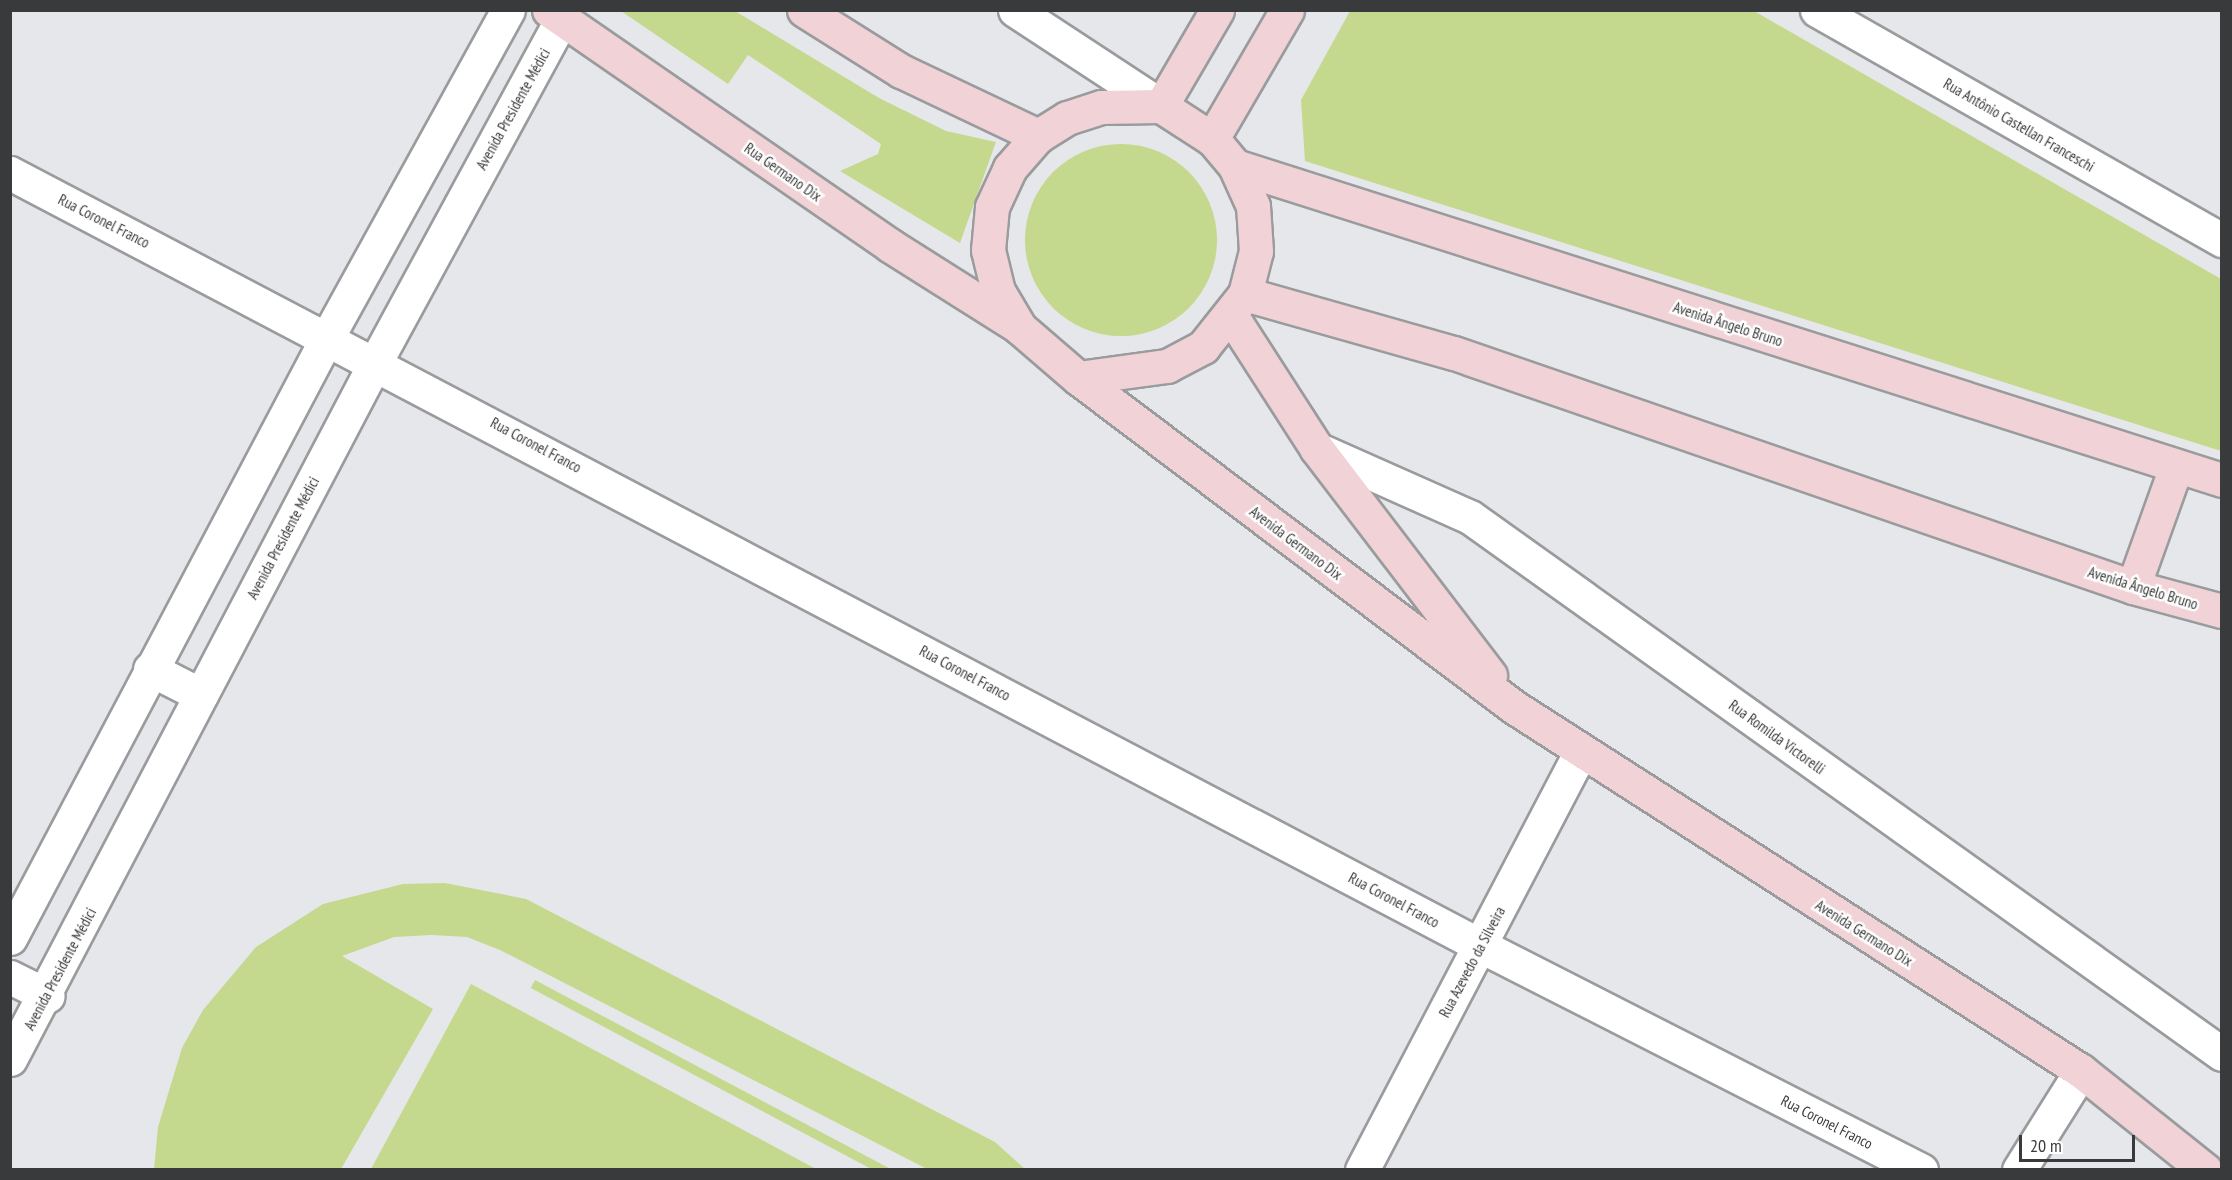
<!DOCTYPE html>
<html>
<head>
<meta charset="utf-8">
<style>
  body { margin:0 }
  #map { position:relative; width:2232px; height:1180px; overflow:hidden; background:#e5e7ea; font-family:"PT Sans Narrow",sans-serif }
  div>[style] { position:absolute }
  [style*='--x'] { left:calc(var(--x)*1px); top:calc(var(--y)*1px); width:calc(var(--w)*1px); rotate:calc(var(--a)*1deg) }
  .green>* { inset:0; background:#c4d98d; transform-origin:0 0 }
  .round { border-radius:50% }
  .roads { filter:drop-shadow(2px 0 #999b9d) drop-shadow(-2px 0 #999b9d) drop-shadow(0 2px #999b9d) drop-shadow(0 -2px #999b9d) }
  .street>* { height:33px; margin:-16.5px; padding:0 16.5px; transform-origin:16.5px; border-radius:16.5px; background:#fff }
  .secondary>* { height:33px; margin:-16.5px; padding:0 16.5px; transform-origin:16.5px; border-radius:16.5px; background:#f1d2d6 }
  span { translate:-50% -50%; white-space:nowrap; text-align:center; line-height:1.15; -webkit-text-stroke:5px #fff; paint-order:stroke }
  .street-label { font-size:15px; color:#393a3b }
  .frame { position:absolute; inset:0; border:12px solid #393a3b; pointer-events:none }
  .scale { position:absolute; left:2019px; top:1135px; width:116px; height:27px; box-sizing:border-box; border:3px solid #393a3b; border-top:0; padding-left:8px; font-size:18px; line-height:21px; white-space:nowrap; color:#393a3b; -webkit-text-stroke:4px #fff; paint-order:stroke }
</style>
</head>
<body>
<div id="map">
  <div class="green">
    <div style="clip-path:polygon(621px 11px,735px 11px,879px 98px,946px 131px,996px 142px,960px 243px,840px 171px,878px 154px,881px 144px,748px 55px,728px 84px)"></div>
    <div style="clip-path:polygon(1350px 11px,1754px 11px,2221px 279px,2221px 451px,1305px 161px,1301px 100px)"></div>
    <div class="round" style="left:1025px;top:144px;width:192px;height:192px"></div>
    <div style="clip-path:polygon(445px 883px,526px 899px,995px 1142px,1025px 1169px,927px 1169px,500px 950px,467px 937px,431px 935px,394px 937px,342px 956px,433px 1009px,341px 1169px,154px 1169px,158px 1127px,182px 1048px,203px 1010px,256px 947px,323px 904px,403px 884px)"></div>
    <div style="left:535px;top:980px;width:406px;height:9px;rotate:28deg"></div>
    <div style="clip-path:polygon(471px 984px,816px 1169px,371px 1169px)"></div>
  </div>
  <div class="roads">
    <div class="street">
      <div style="--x:1015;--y:10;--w:175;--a:33.3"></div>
      <div style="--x:1817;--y:10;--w:466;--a:29.6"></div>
      <div style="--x:10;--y:173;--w:1662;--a:27.72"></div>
      <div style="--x:1481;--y:946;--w:494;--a:27"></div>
      <div style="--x:1317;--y:449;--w:167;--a:24"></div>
      <div style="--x:1470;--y:517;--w:924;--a:35.53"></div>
      <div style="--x:150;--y:669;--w:57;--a:27"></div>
      <div style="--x:10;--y:938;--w:681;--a:-62.16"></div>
      <div style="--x:328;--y:336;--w:372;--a:-61.1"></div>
      <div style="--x:10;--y:977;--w:42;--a:26.6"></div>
      <div style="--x:10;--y:1059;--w:788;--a:-62.33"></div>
      <div style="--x:376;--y:361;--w:389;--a:-61.5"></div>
      <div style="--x:1362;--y:1170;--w:471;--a:-62.4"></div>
      <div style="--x:2019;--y:1170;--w:117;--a:-57.9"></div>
    </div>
    <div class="secondary">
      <div style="--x:549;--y:10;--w:416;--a:34.6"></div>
      <div style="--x:891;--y:246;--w:148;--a:32.3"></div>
      <div style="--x:804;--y:10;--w:115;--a:32.2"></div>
      <div style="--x:901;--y:71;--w:152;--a:25.4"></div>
      <div style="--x:1161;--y:106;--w:111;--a:-59.7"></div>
      <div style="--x:1212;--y:139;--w:149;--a:-59.8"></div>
      <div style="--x:1235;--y:166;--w:1036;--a:17.65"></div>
      <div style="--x:1245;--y:294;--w:217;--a:15.8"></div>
      <div style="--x:1454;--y:353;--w:718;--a:19.02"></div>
      <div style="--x:2133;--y:587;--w:92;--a:15.1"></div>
      <div style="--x:1232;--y:317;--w:157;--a:57.2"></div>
      <div style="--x:1317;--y:449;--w:285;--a:52.6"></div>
      <div style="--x:1078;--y:378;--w:90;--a:-7.7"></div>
      <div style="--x:1167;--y:366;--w:41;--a:-27.8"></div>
      <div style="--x:1203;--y:347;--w:68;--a:-51.6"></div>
      <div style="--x:1245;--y:294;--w:44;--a:-75.7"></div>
      <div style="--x:1256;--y:251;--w:45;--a:-93.8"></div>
      <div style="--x:1253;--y:206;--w:44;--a:-114.2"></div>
      <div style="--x:1235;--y:166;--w:35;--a:-130"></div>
      <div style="--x:1212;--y:139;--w:61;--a:-147.1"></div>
      <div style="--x:1161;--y:106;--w:60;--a:179"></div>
      <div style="--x:1101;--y:107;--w:36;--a:162"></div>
      <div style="--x:1067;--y:118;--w:34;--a:148"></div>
      <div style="--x:1038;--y:136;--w:43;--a:131.2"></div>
      <div style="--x:1010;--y:168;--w:43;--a:114.8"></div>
      <div style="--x:992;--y:207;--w:43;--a:95.3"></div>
      <div style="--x:988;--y:250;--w:42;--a:76.3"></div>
      <div style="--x:998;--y:291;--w:43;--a:59.3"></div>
      <div style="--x:1020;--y:328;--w:77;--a:40.8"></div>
      <div style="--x:1078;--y:378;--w:546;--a:37.04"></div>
      <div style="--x:1514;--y:707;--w:674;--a:32.7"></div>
      <div style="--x:2081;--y:1071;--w:159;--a:38.6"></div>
      <div style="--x:2133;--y:587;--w:127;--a:-70.3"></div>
    </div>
  </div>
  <div class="street-label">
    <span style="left:513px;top:109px;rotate:-61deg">Avenida Presidente Médici</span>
    <span style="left:2019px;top:125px;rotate:30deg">Rua Antônio Castellan Franceschi</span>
    <span style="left:783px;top:172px;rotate:35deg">Rua Germano Dix</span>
    <span style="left:104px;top:221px;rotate:27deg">Rua Coronel Franco</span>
    <span style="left:1728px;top:324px;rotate:18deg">Avenida Ângelo Bruno</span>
    <span style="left:536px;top:445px;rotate:28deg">Rua Coronel Franco</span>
    <span style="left:283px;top:538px;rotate:-62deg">Avenida Presidente Médici</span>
    <span style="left:1296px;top:543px;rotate:37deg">Avenida Germano Dix</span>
    <span style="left:2143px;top:588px;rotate:17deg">Avenida Ângelo Bruno</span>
    <span style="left:965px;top:673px;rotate:28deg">Rua Coronel Franco</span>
    <span style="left:1777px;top:737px;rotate:36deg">Rua Romilda Victorelli</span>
    <span style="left:1394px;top:900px;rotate:28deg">Rua Coronel Franco</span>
    <span style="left:1864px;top:933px;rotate:32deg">Avenida Germano Dix</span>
    <span style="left:1472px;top:962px;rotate:-62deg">Rua Azevedo da Silveira</span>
    <span style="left:60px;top:969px;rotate:-62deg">Avenida Presidente Médici</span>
    <span style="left:1827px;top:1122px;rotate:27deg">Rua Coronel Franco</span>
  </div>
  <div class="frame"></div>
  <div class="scale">20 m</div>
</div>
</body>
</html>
